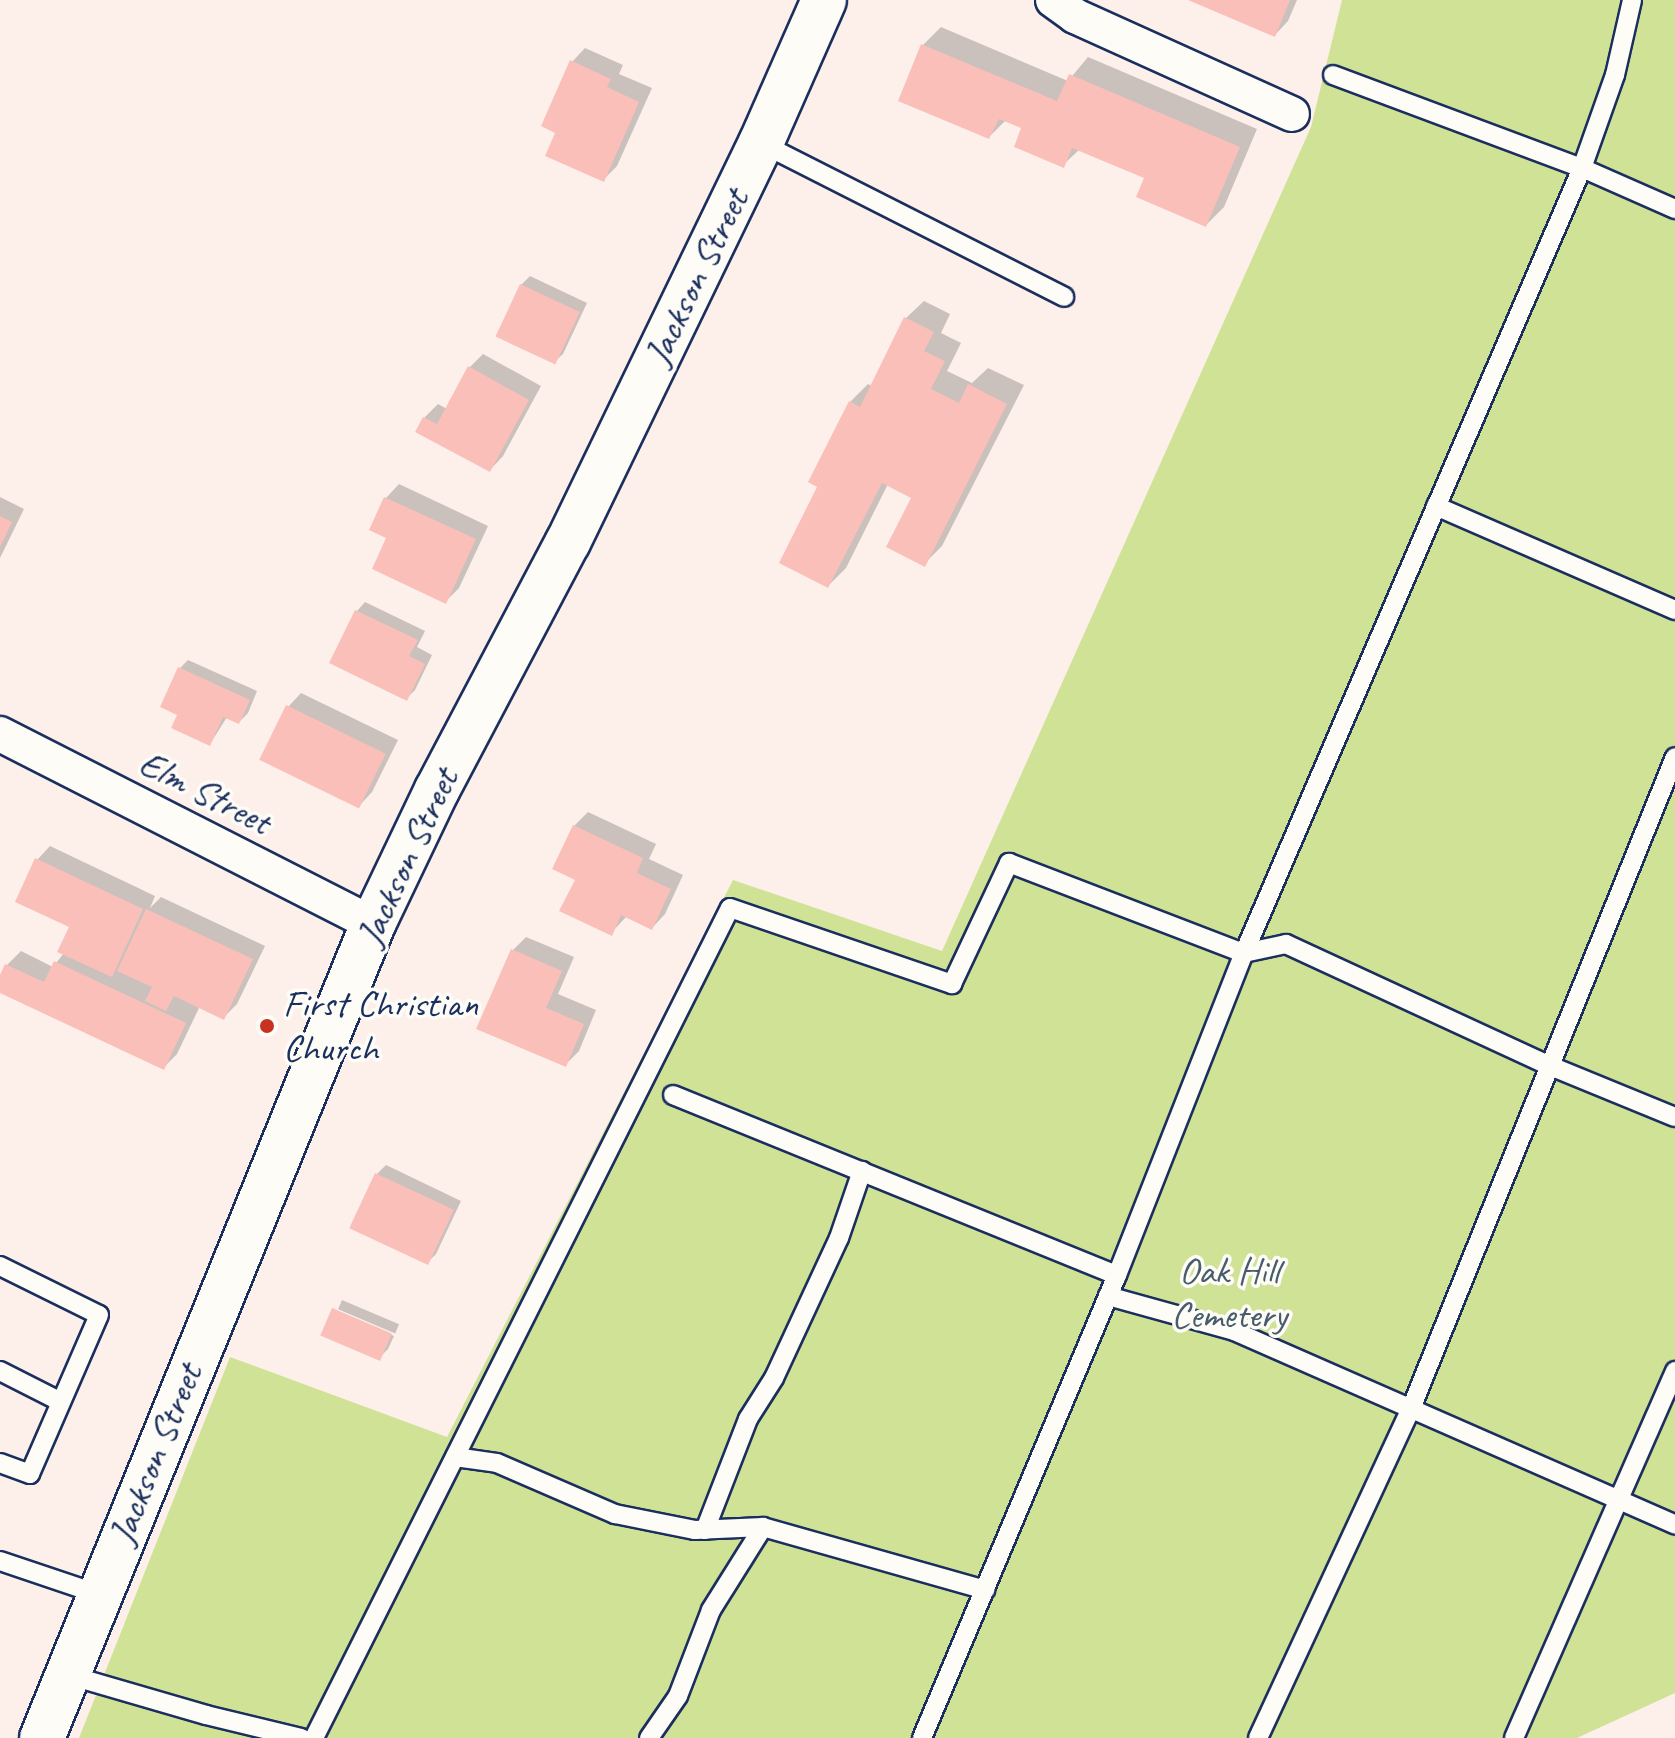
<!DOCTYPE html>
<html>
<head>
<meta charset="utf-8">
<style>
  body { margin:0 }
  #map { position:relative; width:1675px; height:1738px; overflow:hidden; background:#fdf0eb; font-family:Caveat,sans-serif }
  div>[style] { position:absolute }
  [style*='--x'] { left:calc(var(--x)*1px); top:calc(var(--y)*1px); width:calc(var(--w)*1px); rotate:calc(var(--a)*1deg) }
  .green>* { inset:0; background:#d0e296 }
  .shadow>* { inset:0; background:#0003; transform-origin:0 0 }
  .building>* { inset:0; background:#fbbfb9; transform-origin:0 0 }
  .roads { filter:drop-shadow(2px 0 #1b2f5e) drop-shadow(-2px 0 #1b2f5e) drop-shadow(0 2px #1b2f5e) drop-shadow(0 -2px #1b2f5e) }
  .service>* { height:18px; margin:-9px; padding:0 9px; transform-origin:9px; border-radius:9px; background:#fdfcf7 }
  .minor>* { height:34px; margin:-17px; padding:0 17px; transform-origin:17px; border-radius:17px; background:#fdfcf7 }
  .primary>* { height:44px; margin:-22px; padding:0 22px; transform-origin:22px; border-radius:22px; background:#fdfcf7 }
  .dots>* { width:22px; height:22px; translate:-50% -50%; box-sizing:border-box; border:4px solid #fdfcf7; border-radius:50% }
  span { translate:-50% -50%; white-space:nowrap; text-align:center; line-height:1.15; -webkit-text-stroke:7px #fdfcf7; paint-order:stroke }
  .street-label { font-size:38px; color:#1b2f5e }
  .poi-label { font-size:38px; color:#1b2f5e }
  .left { translate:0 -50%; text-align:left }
  .park-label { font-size:38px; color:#485c6c }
</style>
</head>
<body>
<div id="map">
  <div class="green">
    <div style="clip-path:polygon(1342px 0,1675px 0,1675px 1693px,1577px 1738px,79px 1738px,230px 1357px,447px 1437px,733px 880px,942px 951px,1311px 127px)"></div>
  </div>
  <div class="shadow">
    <div style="clip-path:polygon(1193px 0,1297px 0,1288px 21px,1275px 35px)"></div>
    <div style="clip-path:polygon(941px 27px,1068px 81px,1088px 57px,1257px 129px,1224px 207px,1206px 225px,1147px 177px,1080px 149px,1063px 165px,1024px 127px,1006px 120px,989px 137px,923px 45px)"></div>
    <div style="clip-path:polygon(585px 48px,623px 65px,619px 74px,652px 88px,617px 166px,603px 180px,558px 132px,572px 62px)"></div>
    <div style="clip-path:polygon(530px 276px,587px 303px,563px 354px,554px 362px,521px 285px)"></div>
    <div style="clip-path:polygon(924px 301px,950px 314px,941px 333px,961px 343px,947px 371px,972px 383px,988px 368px,1024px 385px,942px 546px,924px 564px,913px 497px,888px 484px,846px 568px,828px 586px,820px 486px,850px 402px,868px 384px,872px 386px,906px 318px)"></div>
    <div style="clip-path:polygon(483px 354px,541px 386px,503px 456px,490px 470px,424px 418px,438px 404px,447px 409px,469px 368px)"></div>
    <div style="clip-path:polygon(399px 484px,488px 526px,459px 588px,446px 601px,389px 537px,372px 529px,386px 498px)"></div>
    <div style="clip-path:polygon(0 497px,24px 509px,0 558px)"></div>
    <div style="clip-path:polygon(365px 602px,425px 631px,417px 647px,432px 655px,415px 690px,406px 699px,332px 663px,357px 611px)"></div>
    <div style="clip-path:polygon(188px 660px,257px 691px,248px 713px,239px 722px,227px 717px,210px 744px,179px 714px,179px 669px)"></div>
    <div style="clip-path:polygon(301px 693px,398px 740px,372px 792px,359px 806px,288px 707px)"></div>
    <div style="clip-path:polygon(588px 812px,656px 844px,649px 859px,683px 875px,665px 914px,652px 928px,627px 916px,611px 933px,577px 879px,574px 826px)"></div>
    <div style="clip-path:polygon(50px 846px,155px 896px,150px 908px,161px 897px,265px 946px,237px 1004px,224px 1017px,200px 1006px,177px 1054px,163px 1068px,0 991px,7px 965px,21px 951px,53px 967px,64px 953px,71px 926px,37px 860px)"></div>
    <div style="clip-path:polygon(526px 937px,574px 957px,558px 994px,596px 1010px,579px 1051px,565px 1065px,513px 950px)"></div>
    <div style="clip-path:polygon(386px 1165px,461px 1201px,436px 1254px,427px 1263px,352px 1227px,377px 1174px)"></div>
    <div style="left:342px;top:1300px;width:62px;height:10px;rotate:23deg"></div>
    <div style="clip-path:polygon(335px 1308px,335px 1311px,394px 1336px,388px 1349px,379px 1358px,323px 1335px)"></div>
  </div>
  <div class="building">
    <div style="clip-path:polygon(1188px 0,1290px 0,1275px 37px)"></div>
    <div style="clip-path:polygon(921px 44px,1057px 101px,1069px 74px,1240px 147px,1206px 227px,1136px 197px,1144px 178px,1072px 148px,1064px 168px,1014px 147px,1021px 128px,999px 119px,989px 139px,898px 101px)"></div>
    <div style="clip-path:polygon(570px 60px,611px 79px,607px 87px,639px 102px,604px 182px,545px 156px,555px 133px,541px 126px)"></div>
    <div style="left:520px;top:284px;width:66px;height:58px;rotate:25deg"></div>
    <div style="clip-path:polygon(904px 317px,934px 332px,924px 351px,945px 361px,931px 389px,959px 403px,968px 384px,1007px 404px,925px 567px,886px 547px,911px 498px,882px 483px,828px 588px,779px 563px,817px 487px,808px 482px,849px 401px,860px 407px)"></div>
    <div style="clip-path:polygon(468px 366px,529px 400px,490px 472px,415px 432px,423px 417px,437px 424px)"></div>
    <div style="clip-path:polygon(384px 497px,476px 539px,446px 604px,372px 569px,386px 538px,369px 530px)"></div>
    <div style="clip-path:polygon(0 516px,12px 522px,0 547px)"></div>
    <div style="clip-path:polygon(355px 610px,418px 640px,409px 656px,425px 664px,407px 701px,329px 663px)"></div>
    <div style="clip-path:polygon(178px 667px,250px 700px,239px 724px,223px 717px,210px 746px,171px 728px,177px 715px,160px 707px)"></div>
    <div style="left:286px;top:705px;width:111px;height:61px;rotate:26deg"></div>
    <div style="clip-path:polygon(573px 825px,643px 858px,637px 873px,671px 889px,652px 930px,621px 915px,612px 936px,559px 911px,575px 880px,552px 869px)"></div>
    <div style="clip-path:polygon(35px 858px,143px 909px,112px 977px,57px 952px,69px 927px,15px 902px)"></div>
    <div style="clip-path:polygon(146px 909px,253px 959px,224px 1020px,174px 996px,166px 1011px,145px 1001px,152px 987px,117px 971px)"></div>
    <div style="clip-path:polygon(511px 949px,562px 971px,546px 1008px,584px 1024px,566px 1067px,476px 1029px)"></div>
    <div style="clip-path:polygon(54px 961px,186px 1023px,164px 1070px,0 993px,0 975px,5px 964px,44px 982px)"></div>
    <div style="left:375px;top:1173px;width:87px;height:61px;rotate:25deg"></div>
    <div style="left:332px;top:1308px;width:65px;height:30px;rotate:23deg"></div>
  </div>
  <div class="roads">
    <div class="service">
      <div style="--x:1333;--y:75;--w:266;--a:20.5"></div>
      <div style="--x:1582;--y:168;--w:102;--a:23.8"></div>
      <div style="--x:761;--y:143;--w:340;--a:26.9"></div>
      <div style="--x:1436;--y:506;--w:261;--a:23.5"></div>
      <div style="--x:673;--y:1095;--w:479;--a:22.1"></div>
      <div style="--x:0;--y:1266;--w:110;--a:26.3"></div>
      <div style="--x:99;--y:1315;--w:173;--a:113.5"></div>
      <div style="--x:30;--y:1474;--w:32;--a:-160"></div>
      <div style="--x:1108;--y:1296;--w:131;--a:15.5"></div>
      <div style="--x:1234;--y:1331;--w:482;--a:23.7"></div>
      <div style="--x:0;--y:1371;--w:68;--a:26.9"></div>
      <div style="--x:455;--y:1457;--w:42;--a:8.1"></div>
      <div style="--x:497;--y:1463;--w:129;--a:23.4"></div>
      <div style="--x:615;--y:1514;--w:82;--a:11.3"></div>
      <div style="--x:695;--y:1530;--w:68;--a:-2.5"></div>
      <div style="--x:763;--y:1527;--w:231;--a:15.8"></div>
      <div style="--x:705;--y:1530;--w:119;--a:-68.8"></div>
      <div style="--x:748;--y:1419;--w:49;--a:-57.6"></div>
      <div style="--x:774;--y:1378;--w:154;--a:-65.1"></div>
      <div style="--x:839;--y:1238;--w:71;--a:-71.1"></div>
      <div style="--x:0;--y:1561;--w:103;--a:18.6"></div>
      <div style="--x:65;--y:1674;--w:147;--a:16.2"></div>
      <div style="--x:206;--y:1715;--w:98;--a:13.6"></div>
      <div style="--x:314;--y:1738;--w:928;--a:-63.38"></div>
      <div style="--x:730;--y:908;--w:235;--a:18.9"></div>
      <div style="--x:952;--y:984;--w:134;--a:-64.8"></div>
      <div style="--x:1009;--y:863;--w:252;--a:21"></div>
      <div style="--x:1244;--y:953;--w:43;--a:-12.1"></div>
      <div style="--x:1286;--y:944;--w:289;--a:24.8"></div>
      <div style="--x:1548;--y:1065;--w:137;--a:22.3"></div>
      <div style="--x:649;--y:1738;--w:51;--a:-55.4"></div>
      <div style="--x:678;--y:1696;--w:92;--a:-69"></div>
      <div style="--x:711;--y:1610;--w:98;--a:-57.9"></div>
      <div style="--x:922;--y:1738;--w:502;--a:-67.16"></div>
      <div style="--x:1117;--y:1275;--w:346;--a:-68.5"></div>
      <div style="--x:1244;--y:953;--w:855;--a:-66.7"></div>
      <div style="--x:1582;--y:168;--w:99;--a:-70.5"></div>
      <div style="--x:1615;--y:75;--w:77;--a:-77.2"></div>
      <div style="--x:1258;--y:1738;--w:366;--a:-65.1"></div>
      <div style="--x:1412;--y:1406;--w:700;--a:-67.94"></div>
      <div style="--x:1514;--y:1738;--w:401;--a:-66.3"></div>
    </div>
    <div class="minor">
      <div style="--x:1053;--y:0;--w:27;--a:36"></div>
      <div style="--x:1075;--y:16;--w:238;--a:24.3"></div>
      <div style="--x:0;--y:734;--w:419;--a:27"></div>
    </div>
    <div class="primary">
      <div style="--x:42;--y:1738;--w:879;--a:-67.87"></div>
      <div style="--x:373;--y:924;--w:148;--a:-64.5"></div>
      <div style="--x:437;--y:790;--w:280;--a:-62.2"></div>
      <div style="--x:568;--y:542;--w:443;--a:-64.2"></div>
      <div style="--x:761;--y:143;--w:156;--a:-66.2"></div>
    </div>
  </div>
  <div class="dots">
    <div style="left:267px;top:1026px;background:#c8321e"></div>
  </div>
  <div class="street-label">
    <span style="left:696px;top:277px;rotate:-64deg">Jackson Street</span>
    <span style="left:205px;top:792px;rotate:27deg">Elm Street</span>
    <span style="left:407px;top:857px;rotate:-65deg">Jackson Street</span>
    <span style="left:155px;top:1454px;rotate:-68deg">Jackson Street</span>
  </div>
  <div class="poi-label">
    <span class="left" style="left:283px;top:1026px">First Christian<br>Church</span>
  </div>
  <div class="park-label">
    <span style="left:1229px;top:1293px">Oak Hill<br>Cemetery</span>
  </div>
</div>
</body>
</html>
